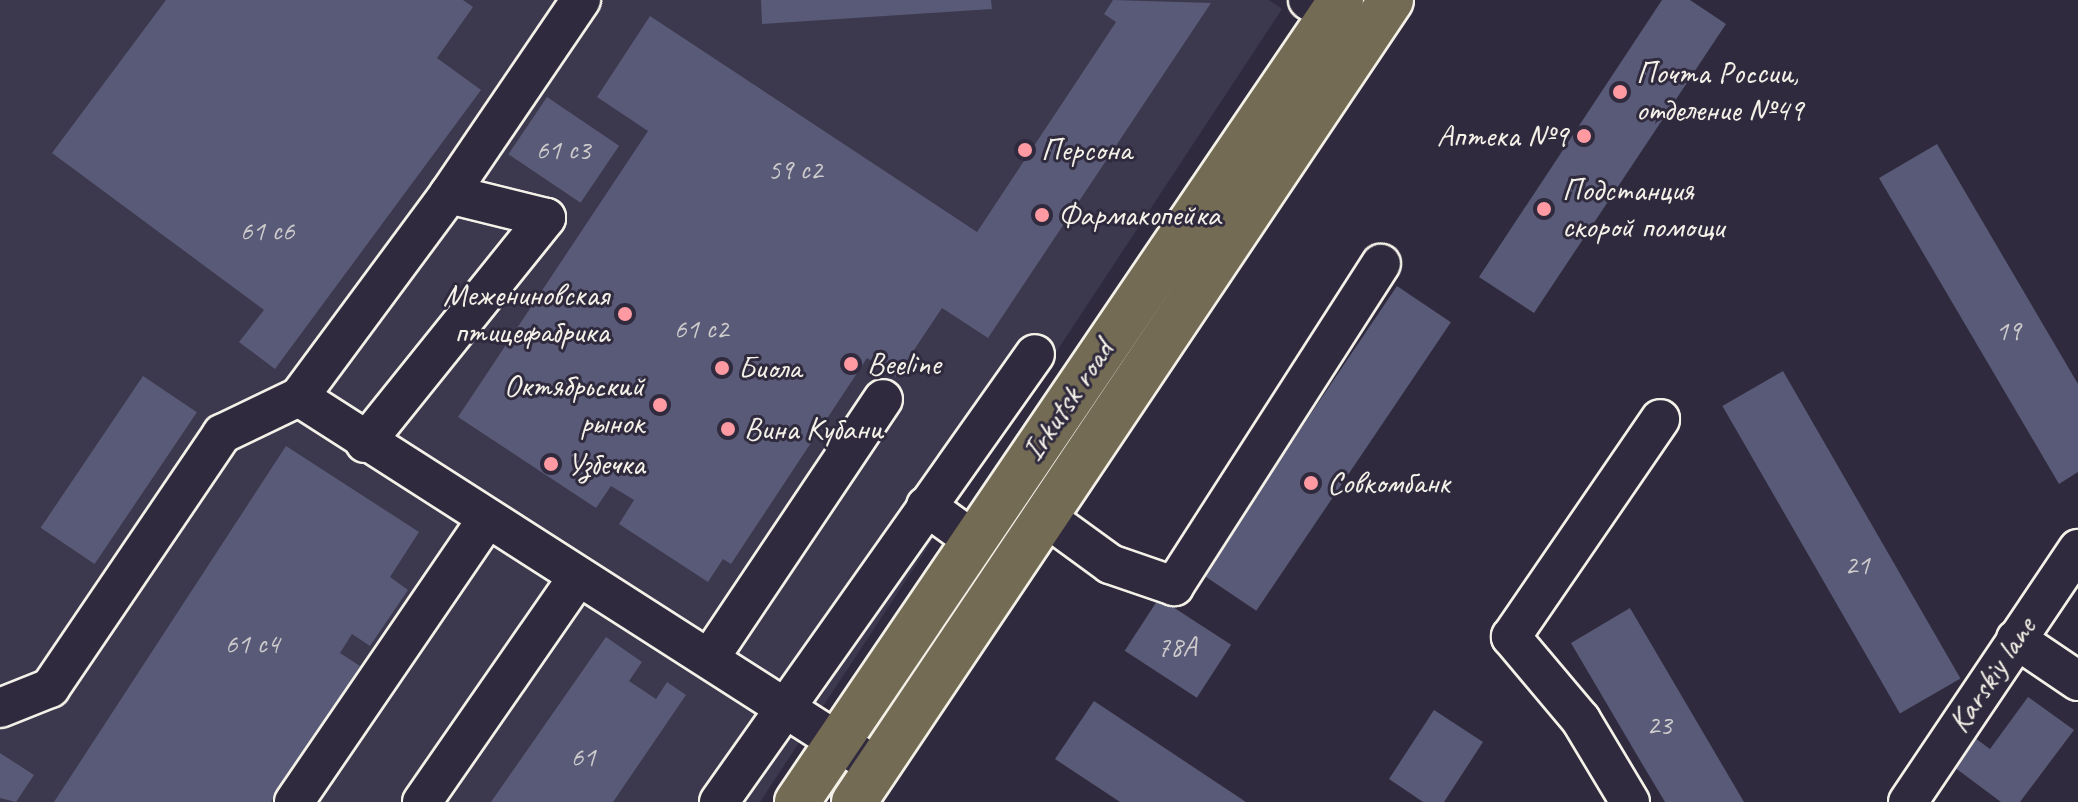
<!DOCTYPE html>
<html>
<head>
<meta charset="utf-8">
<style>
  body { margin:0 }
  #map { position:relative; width:2078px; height:802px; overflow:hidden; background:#2f2a3d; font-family:Caveat,sans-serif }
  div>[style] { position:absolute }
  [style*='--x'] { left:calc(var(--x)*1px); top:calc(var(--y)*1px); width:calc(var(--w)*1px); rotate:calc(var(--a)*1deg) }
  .built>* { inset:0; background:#3c384e }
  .building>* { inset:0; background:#595a77; transform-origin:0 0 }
  .roads { filter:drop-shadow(2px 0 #f4f1e8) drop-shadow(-2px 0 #f4f1e8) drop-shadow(0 2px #f4f1e8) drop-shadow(0 -2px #f4f1e8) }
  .minor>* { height:38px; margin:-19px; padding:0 19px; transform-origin:19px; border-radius:19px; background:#2f2a3d }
  .major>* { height:44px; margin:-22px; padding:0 22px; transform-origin:22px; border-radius:22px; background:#746b55 }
  .dots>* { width:22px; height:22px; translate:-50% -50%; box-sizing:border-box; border:4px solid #2f2a3d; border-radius:50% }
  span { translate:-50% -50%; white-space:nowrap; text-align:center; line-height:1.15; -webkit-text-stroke:6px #2f2a3d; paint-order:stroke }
  .number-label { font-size:28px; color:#cdcbcc }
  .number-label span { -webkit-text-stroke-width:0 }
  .poi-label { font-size:32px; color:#f4f1e8 }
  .left { translate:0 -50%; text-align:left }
  .right { translate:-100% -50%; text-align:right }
  .street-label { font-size:32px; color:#f4f1e8 }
</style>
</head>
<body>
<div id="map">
  <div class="built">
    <div style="clip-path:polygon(0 0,1269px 0,1282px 9px,760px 802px,0 802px)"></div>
  </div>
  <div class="building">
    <div style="clip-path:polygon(166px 0,463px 0,473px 7px,437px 58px,481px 90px,275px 369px,239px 342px,264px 310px,52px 153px)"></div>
    <div style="clip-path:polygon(761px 0,991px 0,992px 9px,762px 24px)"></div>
    <div style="clip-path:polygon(1113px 0,1211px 3px,988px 338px,942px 308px,896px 377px,867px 358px,731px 564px,723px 559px,708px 582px,619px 524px,634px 500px,611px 486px,596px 508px,458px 417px,648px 131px,597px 97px,650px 16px,977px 232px,1116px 22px,1104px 14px)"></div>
    <div style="clip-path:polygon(1662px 0,1690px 0,1726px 24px,1534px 313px,1479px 277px)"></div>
    <div style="left:547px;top:97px;width:87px;height:69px;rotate:34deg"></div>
    <div style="clip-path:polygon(1937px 144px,2078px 384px,2078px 472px,2059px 484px,1879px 178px)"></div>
    <div style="left:1397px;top:286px;width:65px;height:348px;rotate:34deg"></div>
    <div style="left:1783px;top:371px;width:355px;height:70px;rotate:60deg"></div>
    <div style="left:143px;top:376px;width:65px;height:183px;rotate:34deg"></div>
    <div style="clip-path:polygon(286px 446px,419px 532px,390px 577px,408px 590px,370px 646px,352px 634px,340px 653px,360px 666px,271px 802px,54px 802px)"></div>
    <div style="left:1159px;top:598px;width:86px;height:63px;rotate:33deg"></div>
    <div style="clip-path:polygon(1630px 608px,1744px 802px,1665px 802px,1641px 762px,1571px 643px)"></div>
    <div style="clip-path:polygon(606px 637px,642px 662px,629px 681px,656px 699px,667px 682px,686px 695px,613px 802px,491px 802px)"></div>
    <div style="clip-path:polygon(2028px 697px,2074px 730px,2020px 802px,2001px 802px,1954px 767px,1975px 738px,1990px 749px)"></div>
    <div style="clip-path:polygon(1094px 701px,1246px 802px,1120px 802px,1055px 759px)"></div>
    <div style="clip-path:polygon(1434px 710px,1483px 742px,1444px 802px,1423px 802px,1389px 779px)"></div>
    <div style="clip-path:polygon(0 753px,34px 775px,16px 802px,0 798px)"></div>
  </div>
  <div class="roads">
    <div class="minor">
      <div style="--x:1308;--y:0;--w:59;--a:31.8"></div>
      <div style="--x:299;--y:397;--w:686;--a:32.62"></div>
      <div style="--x:365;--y:443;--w:289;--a:-51.2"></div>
      <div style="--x:546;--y:218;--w:100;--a:-166.1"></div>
      <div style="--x:926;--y:506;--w:58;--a:35.9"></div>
      <div style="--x:1047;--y:518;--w:78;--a:36.1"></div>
      <div style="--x:1110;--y:564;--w:68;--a:19"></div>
      <div style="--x:1174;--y:586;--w:383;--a:-57.3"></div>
      <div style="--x:2016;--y:639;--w:75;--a:34.1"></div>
      <div style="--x:711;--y:656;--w:309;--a:-56.2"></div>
      <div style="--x:0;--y:708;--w:54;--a:-21.8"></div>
      <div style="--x:50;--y:688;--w:307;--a:-55.9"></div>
      <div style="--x:222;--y:434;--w:85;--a:-25.7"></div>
      <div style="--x:299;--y:397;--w:252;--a:-53.5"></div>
      <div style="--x:449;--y:194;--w:235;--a:-55.8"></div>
      <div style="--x:294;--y:802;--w:343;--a:-55.7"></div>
      <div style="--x:422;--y:802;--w:274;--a:-55.3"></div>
      <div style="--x:719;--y:802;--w:548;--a:-54.8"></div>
      <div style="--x:1630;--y:802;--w:96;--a:-120.9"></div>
      <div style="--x:1581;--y:720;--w:109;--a:-130.1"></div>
      <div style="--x:1511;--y:637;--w:264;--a:-55.6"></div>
      <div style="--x:1908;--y:802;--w:305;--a:-56.1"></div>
    </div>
    <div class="major">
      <div style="--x:797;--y:802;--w:969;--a:-55.85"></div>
      <div style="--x:854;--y:802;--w:965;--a:-56.19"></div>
    </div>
  </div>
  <div class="dots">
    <div style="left:1620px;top:92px;background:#ff9aa2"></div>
    <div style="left:1584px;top:136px;background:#ff9aa2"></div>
    <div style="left:1025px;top:150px;background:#ff9aa2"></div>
    <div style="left:1544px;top:209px;background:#ff9aa2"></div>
    <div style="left:1042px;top:215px;background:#ff9aa2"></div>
    <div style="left:625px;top:314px;background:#ff9aa2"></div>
    <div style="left:851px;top:364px;background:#ff9aa2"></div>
    <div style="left:722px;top:368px;background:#ff9aa2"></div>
    <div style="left:660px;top:405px;background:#ff9aa2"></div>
    <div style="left:728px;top:429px;background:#ff9aa2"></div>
    <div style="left:551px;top:464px;background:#ff9aa2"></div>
    <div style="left:1311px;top:483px;background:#ff9aa2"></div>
  </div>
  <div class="number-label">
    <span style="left:563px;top:150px">61 с3</span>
    <span style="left:795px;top:170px">59 с2</span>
    <span style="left:267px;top:231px">61 с6</span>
    <span style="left:701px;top:329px">61 с2</span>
    <span style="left:2008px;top:331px">19</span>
    <span style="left:1857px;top:565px">21</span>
    <span style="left:252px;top:644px">61 с4</span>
    <span style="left:1177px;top:647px">78А</span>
    <span style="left:1659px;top:725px">23</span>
    <span style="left:583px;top:757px">61</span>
  </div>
  <div class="poi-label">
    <span class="left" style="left:1636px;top:92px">Почта России,<br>отделение №49</span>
    <span class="right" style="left:1568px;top:136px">Аптека №9</span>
    <span class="left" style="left:1041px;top:150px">Персона</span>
    <span class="left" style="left:1562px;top:209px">Подстанция<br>скорой помощи</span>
    <span class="left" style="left:1058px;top:215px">Фармакопейка</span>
    <span class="right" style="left:609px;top:314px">Межениновская<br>птицефабрика</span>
    <span class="left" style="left:867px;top:364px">Beeline</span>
    <span class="left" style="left:738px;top:368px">Биола</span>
    <span class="right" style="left:644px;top:405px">Октябрьский<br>рынок</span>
    <span class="left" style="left:744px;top:429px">Вина Кубани</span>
    <span class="left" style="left:567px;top:464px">Узбечка</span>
    <span class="left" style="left:1327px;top:483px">Совкомбанк</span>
  </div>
  <div class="street-label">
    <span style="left:1068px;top:401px;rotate:-56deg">Irkutsk road</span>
    <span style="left:1992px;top:675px;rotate:-56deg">Karskiy lane</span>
  </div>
</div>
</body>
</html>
